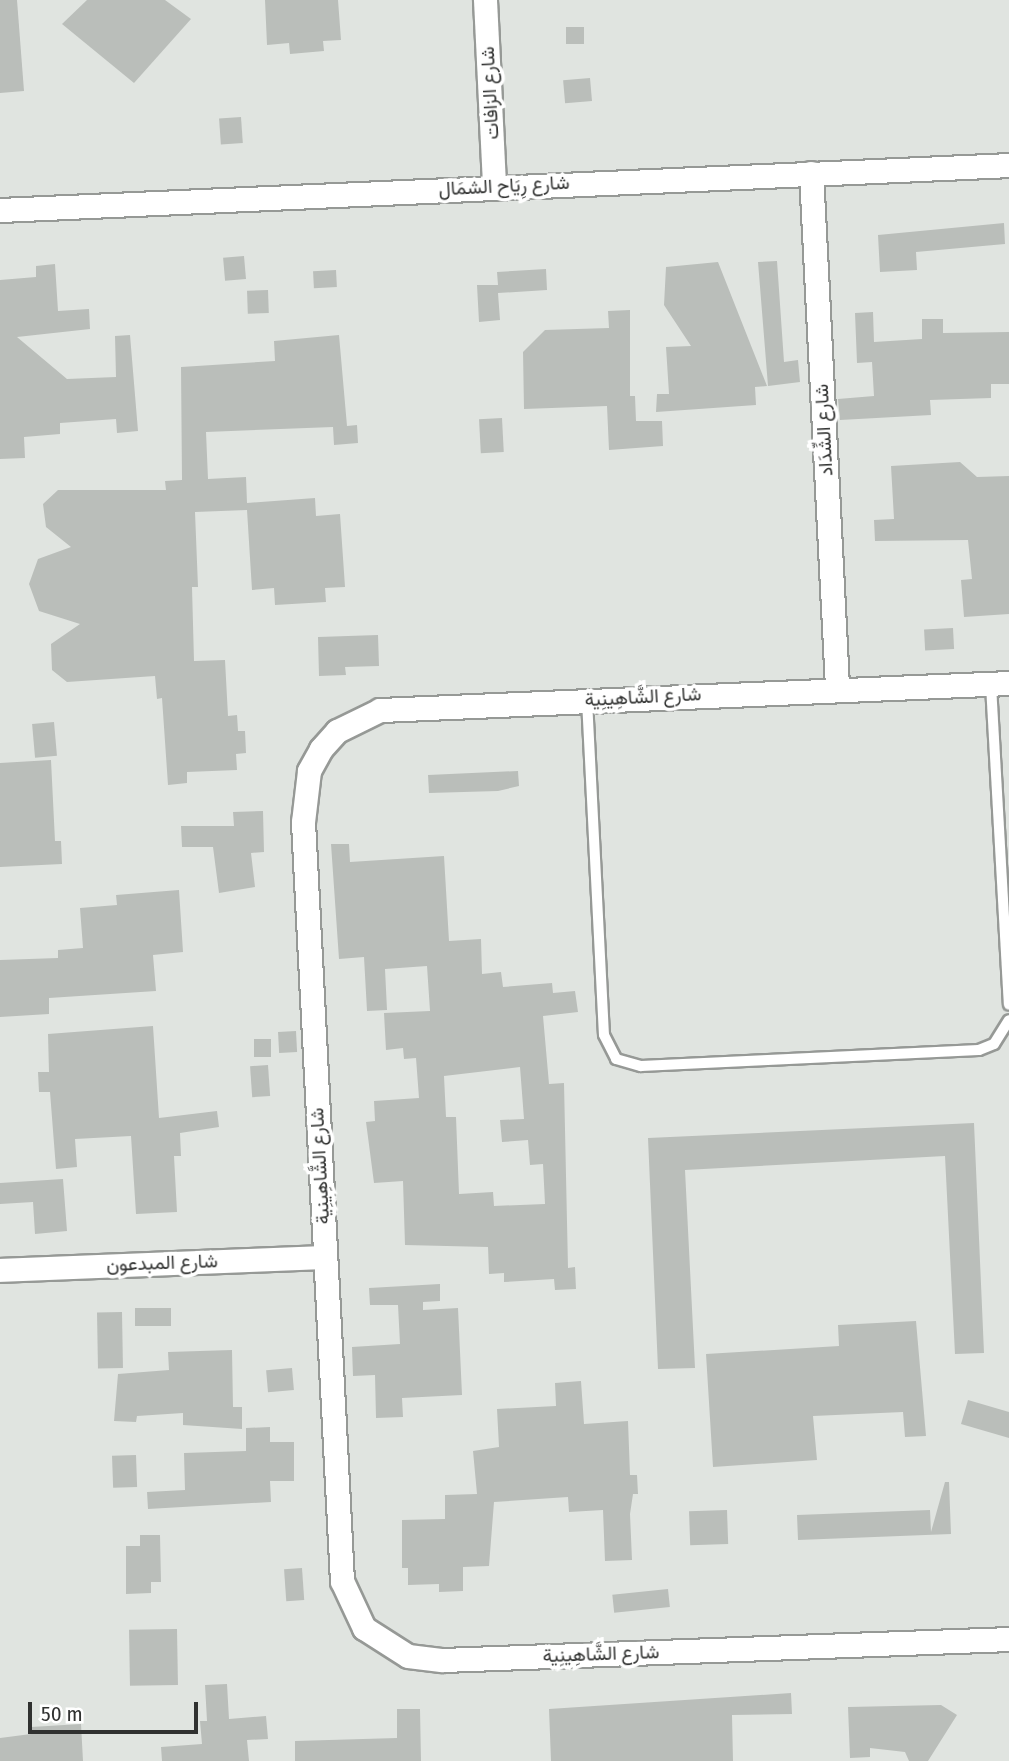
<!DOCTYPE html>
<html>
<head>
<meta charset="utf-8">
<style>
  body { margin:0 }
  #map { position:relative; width:1009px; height:1761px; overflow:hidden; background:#e0e4e0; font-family:"Fira Sans Condensed",Vazirmatn,sans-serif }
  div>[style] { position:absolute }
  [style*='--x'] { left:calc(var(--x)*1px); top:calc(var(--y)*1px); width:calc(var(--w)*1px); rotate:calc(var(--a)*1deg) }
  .building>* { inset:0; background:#babeba; transform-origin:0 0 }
  .roads { filter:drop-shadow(2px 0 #969996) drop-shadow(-2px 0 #969996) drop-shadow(0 2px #969996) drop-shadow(0 -2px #969996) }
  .lane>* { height:10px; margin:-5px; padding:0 5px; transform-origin:5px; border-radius:5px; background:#fff }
  .street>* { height:23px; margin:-11.5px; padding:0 11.5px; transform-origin:11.5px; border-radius:11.5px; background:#fff }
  span { translate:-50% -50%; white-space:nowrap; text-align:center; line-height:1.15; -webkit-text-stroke:7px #fff; paint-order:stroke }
  .street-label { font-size:19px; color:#303130 }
  .scale { position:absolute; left:28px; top:1702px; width:170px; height:32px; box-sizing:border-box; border:4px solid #303130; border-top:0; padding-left:9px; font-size:21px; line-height:24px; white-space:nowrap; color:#303130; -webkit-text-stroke:5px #fff; paint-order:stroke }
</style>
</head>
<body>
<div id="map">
  <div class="building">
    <div style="clip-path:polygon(0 0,17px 0,24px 91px,0 93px)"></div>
    <div style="clip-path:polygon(87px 0,165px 0,191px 19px,134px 83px,62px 24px)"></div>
    <div style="clip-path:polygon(265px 0,338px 0,341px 40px,323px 41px,324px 51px,290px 54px,289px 43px,267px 45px)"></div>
    <div style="left:566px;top:27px;width:18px;height:17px"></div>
    <div style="left:590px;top:78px;width:23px;height:27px;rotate:85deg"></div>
    <div style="left:241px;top:117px;width:26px;height:22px;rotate:86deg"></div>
    <div style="clip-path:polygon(1004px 223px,1005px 244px,916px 252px,917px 270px,880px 272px,878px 235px)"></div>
    <div style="left:244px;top:256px;width:23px;height:21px;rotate:85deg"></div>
    <div style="clip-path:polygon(777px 261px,784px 362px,798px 360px,800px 382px,768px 386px,758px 262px)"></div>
    <div style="clip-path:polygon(718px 262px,767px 386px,755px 387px,756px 405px,656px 412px,657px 394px,669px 394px,666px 347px,691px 346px,664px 305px,666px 267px)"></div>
    <div style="clip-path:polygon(55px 264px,58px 311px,89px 309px,90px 329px,17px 337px,67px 379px,116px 377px,115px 336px,130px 335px,138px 431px,117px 433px,116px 419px,60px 423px,60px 434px,24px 437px,25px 458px,0 459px,0 280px,36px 277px,36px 266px)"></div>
    <div style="clip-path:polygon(546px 269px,547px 290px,498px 293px,500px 320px,479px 322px,477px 285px,498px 285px,497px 272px)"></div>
    <div style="left:336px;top:270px;width:17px;height:23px;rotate:87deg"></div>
    <div style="left:268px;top:290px;width:23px;height:21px;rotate:88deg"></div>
    <div style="clip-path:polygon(630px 310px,630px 396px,635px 396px,636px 421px,662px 421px,663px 446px,609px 450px,607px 406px,524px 409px,523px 352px,545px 330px,609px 328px,608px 311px)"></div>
    <div style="clip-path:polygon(873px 312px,874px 342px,922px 339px,922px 319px,943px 319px,943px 333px,1009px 332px,1009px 384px,991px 384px,991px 398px,930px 400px,931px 415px,840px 420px,838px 399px,874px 396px,872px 362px,857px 363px,855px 313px)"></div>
    <div style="clip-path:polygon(339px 335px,347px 426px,357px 425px,358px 443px,334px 445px,333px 427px,206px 432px,208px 479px,246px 477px,247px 503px,315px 498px,316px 516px,340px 514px,345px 587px,325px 588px,326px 602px,275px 605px,274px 588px,252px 590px,247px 510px,195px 512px,198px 587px,192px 587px,194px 661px,225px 660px,228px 716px,237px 715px,238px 731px,245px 731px,246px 753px,236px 754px,237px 770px,187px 772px,187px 783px,168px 785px,162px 698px,157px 699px,155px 676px,67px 682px,52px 670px,51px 644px,80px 624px,39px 611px,29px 584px,38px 559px,71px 547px,46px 527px,43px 504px,58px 490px,166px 490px,165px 481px,182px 480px,181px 367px,275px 361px,274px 341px)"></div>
    <div style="left:502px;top:418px;width:34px;height:23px;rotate:87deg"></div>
    <div style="clip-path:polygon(960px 462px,977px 477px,1009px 476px,1009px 614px,964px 617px,961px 580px,972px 579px,968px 540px,875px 541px,874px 520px,894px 519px,891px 466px)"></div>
    <div style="left:953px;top:628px;width:21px;height:29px;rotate:87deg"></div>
    <div style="clip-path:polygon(378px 635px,379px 666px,345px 667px,346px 675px,319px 676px,318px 637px)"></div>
    <div style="left:54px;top:722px;width:34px;height:22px;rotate:85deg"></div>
    <div style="clip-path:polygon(51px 760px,55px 841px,61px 841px,62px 864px,0 867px,0 763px)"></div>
    <div style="clip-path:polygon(518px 771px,519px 786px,498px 791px,429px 793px,428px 775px)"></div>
    <div style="clip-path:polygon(263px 811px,264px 852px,251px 853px,255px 887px,219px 893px,213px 847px,182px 847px,181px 826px,234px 826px,233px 812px)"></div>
    <div style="clip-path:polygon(evenodd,331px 844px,349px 844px,350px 862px,444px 856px,449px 941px,481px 939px,482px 974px,501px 972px,503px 987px,552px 983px,553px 993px,575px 991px,578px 1012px,543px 1016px,549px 1084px,564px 1083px,568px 1268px,575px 1267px,576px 1289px,555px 1290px,554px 1279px,504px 1282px,504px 1273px,489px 1274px,488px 1247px,405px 1245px,403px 1181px,374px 1183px,366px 1122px,375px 1121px,374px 1101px,419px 1098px,416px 1058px,404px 1059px,403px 1048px,386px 1050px,384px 1013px,430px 1011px,427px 966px,385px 969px,387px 1010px,367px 1011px,364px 957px,339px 959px,331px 844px,520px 1067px,524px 1119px,500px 1120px,502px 1142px,528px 1140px,530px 1165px,543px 1164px,545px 1204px,494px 1206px,493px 1192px,459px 1194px,456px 1117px,446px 1117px,444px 1076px,520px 1067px)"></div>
    <div style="clip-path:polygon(179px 890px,183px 952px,153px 955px,156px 991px,49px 998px,49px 1014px,0 1017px,0 960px,58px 958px,58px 950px,83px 948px,80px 908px,117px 905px,116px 895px)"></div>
    <div style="clip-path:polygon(153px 1026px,159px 1118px,217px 1111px,219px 1127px,180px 1133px,181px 1156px,174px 1156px,177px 1212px,136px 1214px,131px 1136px,75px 1139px,77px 1167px,56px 1169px,50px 1092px,39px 1092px,38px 1072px,49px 1072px,48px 1034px)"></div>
    <div style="left:296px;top:1031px;width:21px;height:18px;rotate:87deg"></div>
    <div style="left:254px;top:1039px;width:17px;height:18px"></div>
    <div style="left:268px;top:1065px;width:31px;height:18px;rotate:86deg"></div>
    <div style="clip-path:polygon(974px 1123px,984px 1353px,955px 1354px,945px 1156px,685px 1170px,695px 1368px,658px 1369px,648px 1138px)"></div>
    <div style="clip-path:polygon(63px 1179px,67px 1231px,35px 1234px,33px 1202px,0 1204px,0 1183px)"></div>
    <div style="clip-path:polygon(440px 1284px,440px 1301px,423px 1302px,423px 1310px,458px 1308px,462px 1395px,402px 1398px,403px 1417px,376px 1418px,375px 1375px,353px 1376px,352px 1347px,400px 1344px,398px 1305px,370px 1305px,369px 1288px)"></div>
    <div style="left:135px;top:1308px;width:36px;height:18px"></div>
    <div style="left:122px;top:1312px;width:56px;height:25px;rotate:89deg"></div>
    <div style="clip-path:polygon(916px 1321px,926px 1436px,905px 1437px,903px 1412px,813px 1416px,817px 1460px,713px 1467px,706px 1354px,839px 1346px,838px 1325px)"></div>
    <div style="clip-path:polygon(232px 1350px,233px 1407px,242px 1407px,242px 1429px,183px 1425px,183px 1413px,137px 1416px,136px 1422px,114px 1421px,118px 1374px,169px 1370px,168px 1352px)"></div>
    <div style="left:292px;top:1368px;width:22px;height:26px;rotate:85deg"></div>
    <div style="clip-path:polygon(581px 1381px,584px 1424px,628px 1421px,630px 1475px,637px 1475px,638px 1494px,633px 1494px,630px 1514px,632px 1560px,605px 1561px,603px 1510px,569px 1512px,568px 1497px,494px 1502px,489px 1566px,463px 1567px,463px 1591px,439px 1592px,439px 1584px,408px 1585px,408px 1568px,402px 1568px,402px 1520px,445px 1519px,445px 1495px,477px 1494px,473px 1451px,499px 1447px,497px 1409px,556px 1406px,555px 1383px)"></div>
    <div style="clip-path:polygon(968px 1400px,1009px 1412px,1009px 1438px,961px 1424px)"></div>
    <div style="clip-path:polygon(270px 1427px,270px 1442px,294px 1442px,294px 1481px,270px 1481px,271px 1502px,148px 1509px,147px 1492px,185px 1490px,184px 1453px,246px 1451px,246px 1428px)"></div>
    <div style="left:136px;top:1455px;width:32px;height:24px;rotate:88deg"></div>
    <div style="clip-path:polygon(945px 1482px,949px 1482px,951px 1534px,798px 1540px,797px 1515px,930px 1510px,931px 1532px)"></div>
    <div style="left:727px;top:1510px;width:34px;height:38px;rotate:88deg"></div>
    <div style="clip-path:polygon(140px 1535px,160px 1535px,161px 1582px,151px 1582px,151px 1593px,126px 1594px,126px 1546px,140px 1546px)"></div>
    <div style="left:302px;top:1568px;width:32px;height:18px;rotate:86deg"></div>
    <div style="left:668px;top:1589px;width:18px;height:56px;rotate:84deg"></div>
    <div style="left:177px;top:1629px;width:56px;height:48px;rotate:89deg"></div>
    <div style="clip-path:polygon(227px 1684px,229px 1719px,266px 1716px,268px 1739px,247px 1740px,249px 1761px,162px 1761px,161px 1747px,202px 1744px,200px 1721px,207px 1721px,205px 1685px)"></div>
    <div style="clip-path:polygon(791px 1693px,792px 1714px,732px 1715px,733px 1761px,551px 1761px,549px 1709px)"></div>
    <div style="clip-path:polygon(941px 1705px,957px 1715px,928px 1761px,909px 1761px,905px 1752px,870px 1748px,870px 1757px,850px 1758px,848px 1707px)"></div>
    <div style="clip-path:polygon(397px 1709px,420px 1709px,421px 1761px,295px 1761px,295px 1741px,397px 1738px)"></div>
    <div style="clip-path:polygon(81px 1724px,83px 1761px,0 1761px,0 1738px,31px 1734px,31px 1727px)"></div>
  </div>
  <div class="roads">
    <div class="lane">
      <div style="--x:991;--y:685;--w:320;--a:86.8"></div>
      <div style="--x:587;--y:700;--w:335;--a:87.1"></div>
      <div style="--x:604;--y:1035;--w:27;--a:63"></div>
      <div style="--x:616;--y:1059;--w:26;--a:16"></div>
      <div style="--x:641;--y:1066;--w:338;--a:-2.7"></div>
      <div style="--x:979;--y:1050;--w:16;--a:-22"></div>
      <div style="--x:994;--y:1044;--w:28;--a:-58"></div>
    </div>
    <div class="street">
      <div style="--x:485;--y:0;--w:186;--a:87.2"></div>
      <div style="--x:811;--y:173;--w:515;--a:87.1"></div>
      <div style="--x:0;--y:210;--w:1010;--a:-2.55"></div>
      <div style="--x:1009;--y:683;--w:630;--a:177.54"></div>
      <div style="--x:380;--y:710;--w:48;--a:154"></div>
      <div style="--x:337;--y:731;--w:24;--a:132"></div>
      <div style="--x:321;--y:749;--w:25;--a:119"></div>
      <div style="--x:309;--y:771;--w:51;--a:96.7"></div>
      <div style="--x:303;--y:822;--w:760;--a:87.06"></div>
      <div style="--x:342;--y:1581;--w:52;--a:64.9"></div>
      <div style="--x:364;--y:1628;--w:52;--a:32.5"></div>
      <div style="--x:408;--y:1656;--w:35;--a:7"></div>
      <div style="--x:443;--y:1660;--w:566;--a:-2.12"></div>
      <div style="--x:0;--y:1270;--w:325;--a:-2.3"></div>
    </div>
  </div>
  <div class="street-label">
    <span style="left:490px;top:93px;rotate:-93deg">شارع الزافات</span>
    <span style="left:504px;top:186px;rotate:-3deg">شارع رِيَاح الشمَال</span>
    <span style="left:824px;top:430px;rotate:-93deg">شارع الشِّدَاد</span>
    <span style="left:643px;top:697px;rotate:-3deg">شارع الشَّاهِينِية</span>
    <span style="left:320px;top:1166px;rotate:-93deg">شارع الشَّاهِينِية</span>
    <span style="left:162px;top:1263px;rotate:-2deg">شارع المبدعون</span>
    <span style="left:601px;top:1654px;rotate:-2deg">شارع الشَّاهِينِية</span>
  </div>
  <div class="scale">50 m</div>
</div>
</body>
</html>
